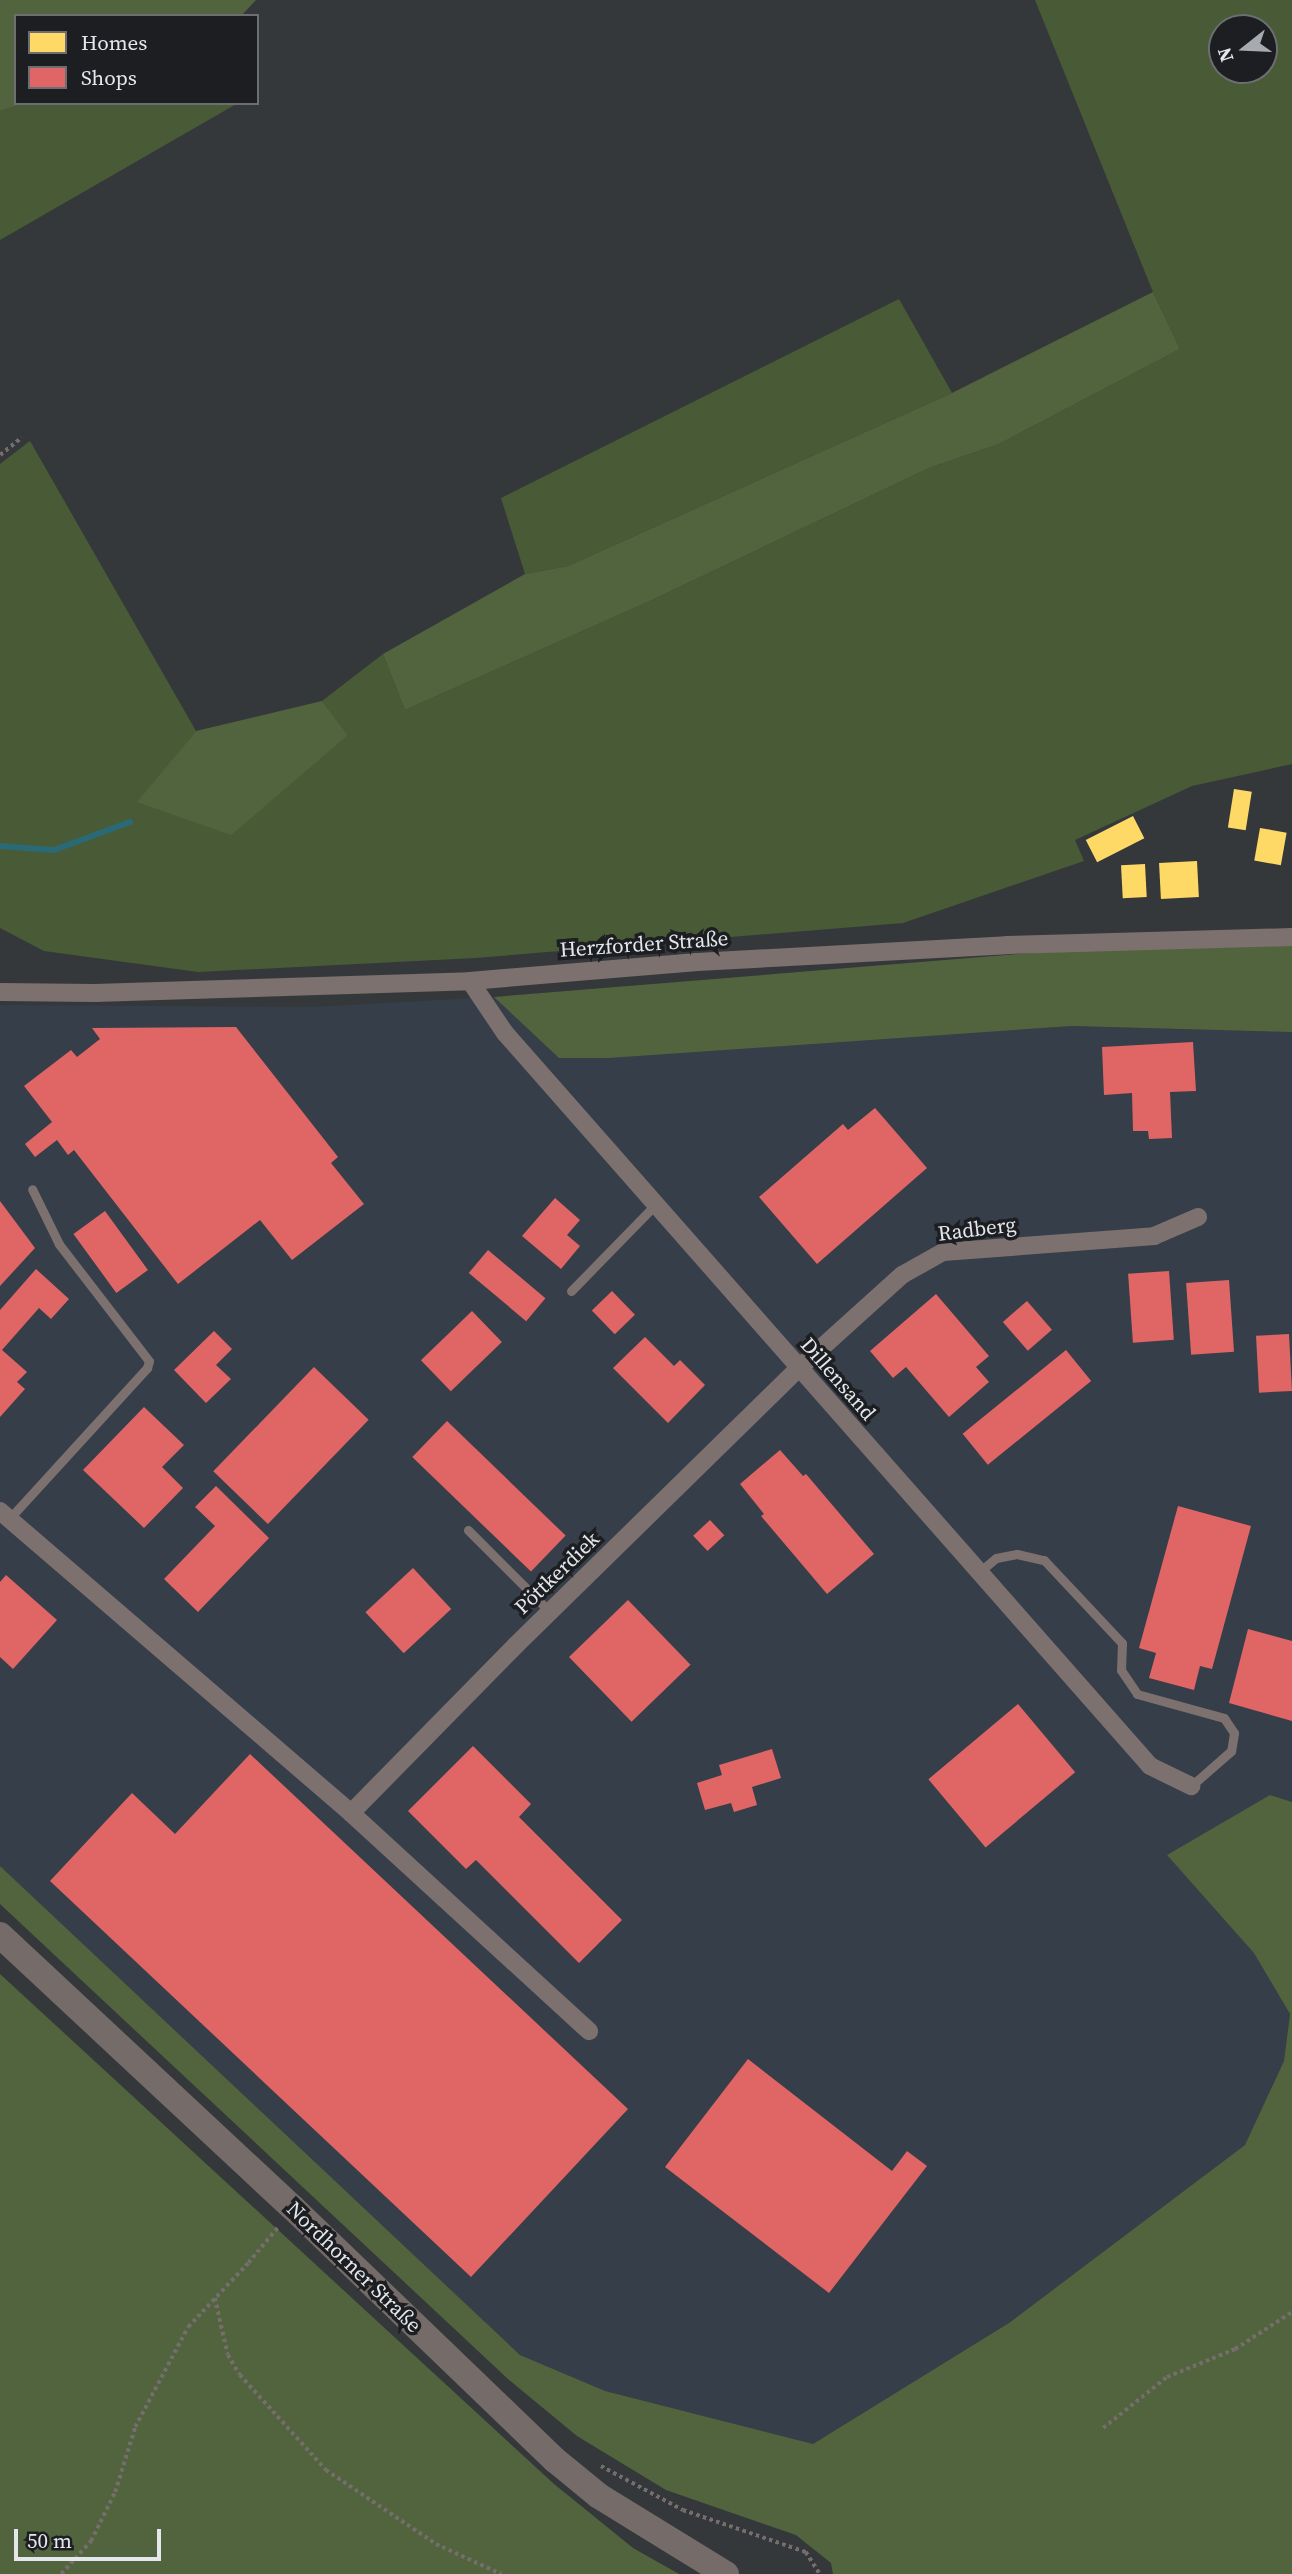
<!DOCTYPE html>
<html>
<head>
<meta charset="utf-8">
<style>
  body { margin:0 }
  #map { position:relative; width:1292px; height:2574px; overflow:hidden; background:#35383b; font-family:"Source Serif 4",serif }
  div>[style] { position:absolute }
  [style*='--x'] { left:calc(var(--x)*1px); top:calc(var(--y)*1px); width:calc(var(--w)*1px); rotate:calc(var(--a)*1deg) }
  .built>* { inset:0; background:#363e49 }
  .green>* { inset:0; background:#495b36 }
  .forest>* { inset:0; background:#52643e }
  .homes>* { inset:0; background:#ffd966; transform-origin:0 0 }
  .shops>* { inset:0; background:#e06666; transform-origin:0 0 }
  .stream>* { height:6px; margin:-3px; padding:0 3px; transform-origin:3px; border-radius:3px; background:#296a76 }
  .path>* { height:3.5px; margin-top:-1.75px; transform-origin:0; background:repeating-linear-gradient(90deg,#756e6d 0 3.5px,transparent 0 7px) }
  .service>* { height:9px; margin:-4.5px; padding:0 4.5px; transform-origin:4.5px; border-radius:4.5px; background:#7d716f }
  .minor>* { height:18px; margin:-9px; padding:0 9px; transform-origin:9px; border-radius:9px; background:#7d716f }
  .secondary>* { height:26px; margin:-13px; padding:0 13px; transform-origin:13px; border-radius:13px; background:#756b69 }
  span { translate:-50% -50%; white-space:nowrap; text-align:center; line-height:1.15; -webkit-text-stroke:7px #1c1e21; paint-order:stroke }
  .street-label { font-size:21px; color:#e4e7ec }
  .legend { position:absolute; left:14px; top:14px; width:245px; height:91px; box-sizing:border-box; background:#1c1e21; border:2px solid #6c6e72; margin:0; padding:9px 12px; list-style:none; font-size:21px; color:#e4e7ec }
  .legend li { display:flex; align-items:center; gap:14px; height:35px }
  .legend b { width:35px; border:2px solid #6c6e72 }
  .north { position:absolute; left:1208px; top:14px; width:70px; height:70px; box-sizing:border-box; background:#1c1e21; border:2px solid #6c6e72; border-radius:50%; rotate:252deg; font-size:19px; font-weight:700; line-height:28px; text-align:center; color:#e4e7ec }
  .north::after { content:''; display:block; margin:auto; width:24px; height:32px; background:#a7aaae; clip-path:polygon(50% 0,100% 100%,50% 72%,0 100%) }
  .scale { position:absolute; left:14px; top:2529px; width:147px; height:32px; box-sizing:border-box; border:4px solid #e4e7ec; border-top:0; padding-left:9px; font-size:21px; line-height:24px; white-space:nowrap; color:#e4e7ec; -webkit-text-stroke:5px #1c1e21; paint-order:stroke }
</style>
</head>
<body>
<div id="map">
  <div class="built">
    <div style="clip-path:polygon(494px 997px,559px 1058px,1072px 1026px,1292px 1032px,1292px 1802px,1270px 1795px,1167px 1855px,1255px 1953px,1290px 2014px,1284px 2061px,1245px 2145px,1009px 2323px,813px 2444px,605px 2391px,520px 2355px,0 1866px,0 1005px,313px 1007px)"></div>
  </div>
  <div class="green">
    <div style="clip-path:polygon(evenodd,1035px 0,1292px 0,1292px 764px,1192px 786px,1075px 840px,1084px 861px,903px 923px,475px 958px,198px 972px,44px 951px,0 928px,0 464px,30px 441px,196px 731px,138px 802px,348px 735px,322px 701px,383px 654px,405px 710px,652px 600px,929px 468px,999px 444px,1180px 349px,1153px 292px,1035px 0,1222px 28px,1264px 28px,1264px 70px,1222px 70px,1222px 28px)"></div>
    <div style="clip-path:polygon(25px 103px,238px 103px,0 240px,0 111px)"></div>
    <div style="clip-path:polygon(899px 299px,952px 393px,568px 566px,525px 574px,501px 498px)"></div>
  </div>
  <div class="forest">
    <div style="clip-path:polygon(0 0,256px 0,241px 16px,16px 16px,16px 103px,25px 103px,0 111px)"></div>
    <div style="clip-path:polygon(1153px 292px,1180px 349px,999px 444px,929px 468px,652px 600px,405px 710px,383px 654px,525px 574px,568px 566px,952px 393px)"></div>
    <div style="clip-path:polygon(322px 701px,348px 735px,231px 835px,137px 802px,196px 731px)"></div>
    <div style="clip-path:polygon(1292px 937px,1292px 1032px,1072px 1026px,608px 1058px,559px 1058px,494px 997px,1202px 939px)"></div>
    <div style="clip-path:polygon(1270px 1795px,1292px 1802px,1292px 2574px,833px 2574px,831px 2563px,796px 2535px,666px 2490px,577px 2436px,508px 2379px,0 1904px,0 1866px,520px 2355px,605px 2391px,813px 2444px,1009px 2323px,1245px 2145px,1284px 2061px,1290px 2014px,1254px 1953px,1167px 1855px)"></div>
    <div style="clip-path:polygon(0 1974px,554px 2484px,633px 2548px,679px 2574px,0 2574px)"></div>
  </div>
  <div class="homes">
    <div style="left:1234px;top:789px;width:18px;height:39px;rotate:9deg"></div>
    <div style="left:1133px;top:816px;width:25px;height:53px;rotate:63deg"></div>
    <div style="left:1260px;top:828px;width:27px;height:33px;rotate:10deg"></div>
    <div style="left:1197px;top:861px;width:36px;height:38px;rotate:87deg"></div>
    <div style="left:1145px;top:864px;width:33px;height:24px;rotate:87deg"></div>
  </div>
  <div class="shops">
    <div style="clip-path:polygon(236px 1027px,338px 1157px,331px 1163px,364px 1204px,292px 1260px,260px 1220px,178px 1284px,74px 1150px,68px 1155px,57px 1140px,35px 1157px,25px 1144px,52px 1122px,24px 1086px,71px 1050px,77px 1057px,100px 1039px,92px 1028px)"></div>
    <div style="clip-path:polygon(1193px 1042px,1196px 1091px,1170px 1092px,1172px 1138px,1149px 1139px,1148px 1131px,1133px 1131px,1132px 1093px,1104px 1095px,1102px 1047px)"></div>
    <div style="clip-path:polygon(875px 1108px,927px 1168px,817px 1264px,759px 1197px,843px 1124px,848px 1130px)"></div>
    <div style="clip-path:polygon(555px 1198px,580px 1220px,567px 1235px,580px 1246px,561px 1269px,522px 1236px)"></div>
    <div style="clip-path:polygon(0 1201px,35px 1248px,0 1286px)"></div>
    <div style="left:105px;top:1211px;width:73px;height:39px;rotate:54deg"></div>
    <div style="left:488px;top:1250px;width:75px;height:30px;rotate:40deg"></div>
    <div style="clip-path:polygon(36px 1269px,69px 1299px,51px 1319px,39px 1308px,2px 1350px,27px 1372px,17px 1382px,25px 1389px,0 1417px,0 1310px)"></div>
    <div style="left:1169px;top:1271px;width:69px;height:41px;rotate:86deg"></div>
    <div style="left:1229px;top:1280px;width:72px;height:43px;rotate:86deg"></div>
    <div style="left:612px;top:1291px;width:33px;height:28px;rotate:46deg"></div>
    <div style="clip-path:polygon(936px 1294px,989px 1356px,976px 1367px,989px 1382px,949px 1417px,906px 1367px,893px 1378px,870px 1351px)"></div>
    <div style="left:1027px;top:1301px;width:38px;height:32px;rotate:49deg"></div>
    <div style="left:472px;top:1311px;width:43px;height:71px;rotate:46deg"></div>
    <div style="clip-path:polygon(214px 1331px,232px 1349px,216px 1365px,231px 1379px,206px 1403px,174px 1370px)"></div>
    <div style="left:1289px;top:1334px;width:57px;height:33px;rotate:87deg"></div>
    <div style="clip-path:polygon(645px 1337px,674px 1366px,680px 1360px,705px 1385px,668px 1423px,613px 1368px)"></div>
    <div style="left:1066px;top:1350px;width:40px;height:133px;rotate:51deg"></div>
    <div style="left:314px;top:1367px;width:76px;height:145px;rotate:44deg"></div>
    <div style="clip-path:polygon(144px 1407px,184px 1445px,162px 1467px,183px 1488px,144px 1528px,83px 1470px)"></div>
    <div style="left:447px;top:1421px;width:165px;height:50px;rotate:44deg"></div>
    <div style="clip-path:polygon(780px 1450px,803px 1476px,806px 1474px,874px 1554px,827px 1594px,761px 1516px,764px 1514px,740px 1484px)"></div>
    <div style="clip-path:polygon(216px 1486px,269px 1538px,198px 1612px,164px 1579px,215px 1526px,195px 1507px)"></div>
    <div style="clip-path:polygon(1178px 1506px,1251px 1526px,1212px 1669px,1200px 1666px,1194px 1690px,1149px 1678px,1156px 1653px,1139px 1648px)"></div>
    <div style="left:710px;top:1520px;width:21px;height:23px;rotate:47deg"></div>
    <div style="left:413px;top:1568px;width:56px;height:65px;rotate:47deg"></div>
    <div style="clip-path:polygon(6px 1575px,57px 1620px,13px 1669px,0 1657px,0 1582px)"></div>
    <div style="left:628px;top:1600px;width:90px;height:82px;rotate:46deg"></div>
    <div style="clip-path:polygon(1248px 1629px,1292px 1641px,1292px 1721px,1229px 1703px)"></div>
    <div style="left:1018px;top:1704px;width:89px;height:117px;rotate:50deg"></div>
    <div style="clip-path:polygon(473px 1746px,531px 1804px,519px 1817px,622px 1920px,579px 1963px,476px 1860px,466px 1869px,408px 1811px)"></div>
    <div style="clip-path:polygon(772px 1749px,781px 1778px,752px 1787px,757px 1805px,734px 1812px,731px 1803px,705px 1810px,697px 1783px,722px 1775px,719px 1765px)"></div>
    <div style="clip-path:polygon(250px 1754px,628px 2109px,471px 2277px,50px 1881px,132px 1793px,175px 1834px)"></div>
    <div style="clip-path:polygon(748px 2059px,892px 2171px,907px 2151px,927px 2166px,829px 2293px,665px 2167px)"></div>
  </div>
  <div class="stream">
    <div style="--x:0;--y:846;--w:54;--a:4.2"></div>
    <div style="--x:54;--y:850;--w:81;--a:-20.2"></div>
  </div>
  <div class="path">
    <div style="--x:0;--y:455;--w:28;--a:-39"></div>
    <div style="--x:215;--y:2298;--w:58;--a:77.2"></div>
    <div style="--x:228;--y:2355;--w:23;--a:59"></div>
    <div style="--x:240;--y:2375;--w:128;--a:47.8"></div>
    <div style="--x:326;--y:2470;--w:133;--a:33.9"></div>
    <div style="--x:436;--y:2544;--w:72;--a:24.8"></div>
    <div style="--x:1103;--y:2428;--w:82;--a:-38.6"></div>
    <div style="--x:1167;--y:2377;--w:74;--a:-22.4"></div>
    <div style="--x:1235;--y:2349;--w:68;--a:-33"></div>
    <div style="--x:601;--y:2466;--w:93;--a:28.2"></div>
    <div style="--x:683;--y:2510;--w:130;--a:18.9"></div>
    <div style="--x:806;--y:2552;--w:26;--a:58"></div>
    <div style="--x:61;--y:2574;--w:45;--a:-47.7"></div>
    <div style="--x:91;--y:2541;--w:55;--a:-63.9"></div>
    <div style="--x:115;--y:2492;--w:68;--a:-72.9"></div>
    <div style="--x:135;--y:2427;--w:113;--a:-62.1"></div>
    <div style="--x:188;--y:2327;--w:88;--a:-46.8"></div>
    <div style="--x:248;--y:2263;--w:48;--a:-50"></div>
  </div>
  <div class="service">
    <div style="--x:571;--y:1291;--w:120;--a:-45.7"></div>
    <div style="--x:9;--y:1519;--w:205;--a:-47.6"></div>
    <div style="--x:147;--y:1368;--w:7;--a:-74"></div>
    <div style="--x:149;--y:1361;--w:148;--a:-127.6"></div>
    <div style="--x:59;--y:1244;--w:61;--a:-116.1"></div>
    <div style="--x:468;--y:1530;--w:116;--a:45"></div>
    <div style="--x:978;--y:1573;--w:23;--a:-40"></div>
    <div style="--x:996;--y:1558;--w:21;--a:-11"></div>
    <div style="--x:1017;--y:1554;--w:28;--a:13"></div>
    <div style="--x:1044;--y:1560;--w:114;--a:46.8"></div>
    <div style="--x:1122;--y:1643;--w:27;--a:92"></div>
    <div style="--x:1121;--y:1670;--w:29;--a:56"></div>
    <div style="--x:1137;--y:1694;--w:90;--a:15.4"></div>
    <div style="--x:1224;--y:1718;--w:18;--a:56"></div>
    <div style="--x:1234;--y:1733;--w:18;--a:99"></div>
    <div style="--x:1231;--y:1751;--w:53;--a:138.8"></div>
  </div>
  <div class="minor">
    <div style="--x:470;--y:981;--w:63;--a:56.1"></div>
    <div style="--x:505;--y:1033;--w:976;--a:48.65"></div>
    <div style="--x:1150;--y:1766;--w:46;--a:26"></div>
    <div style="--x:0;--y:992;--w:95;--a:0.6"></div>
    <div style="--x:95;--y:993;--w:375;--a:-1.8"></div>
    <div style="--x:470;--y:981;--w:228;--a:-4.8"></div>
    <div style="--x:697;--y:962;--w:310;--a:-3.1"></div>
    <div style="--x:1007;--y:945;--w:285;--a:-1.6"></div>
    <div style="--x:0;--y:1511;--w:463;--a:40.7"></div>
    <div style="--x:351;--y:1813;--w:235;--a:-45.5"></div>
    <div style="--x:516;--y:1645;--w:395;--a:-44.4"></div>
    <div style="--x:798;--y:1369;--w:140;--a:-42.1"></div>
    <div style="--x:902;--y:1275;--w:47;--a:-29.3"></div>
    <div style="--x:943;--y:1252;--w:212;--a:-4.3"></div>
    <div style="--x:1154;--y:1236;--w:48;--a:-23.4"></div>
    <div style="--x:351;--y:1813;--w:323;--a:42.5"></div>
  </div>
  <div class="secondary">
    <div style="--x:0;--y:1935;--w:400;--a:43"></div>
    <div style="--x:293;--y:2208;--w:364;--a:43.9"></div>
    <div style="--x:555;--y:2460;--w:57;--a:39.3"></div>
    <div style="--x:599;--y:2496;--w:149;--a:31.6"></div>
  </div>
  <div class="street-label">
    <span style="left:644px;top:944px;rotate:-4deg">Herzforder Straße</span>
    <span style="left:977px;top:1229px;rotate:-7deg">Radberg</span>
    <span style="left:838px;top:1379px;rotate:49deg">Dillensand</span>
    <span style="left:557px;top:1573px;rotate:-44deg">Pöttkerdiek</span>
    <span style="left:354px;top:2267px;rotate:44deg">Nordhorner Straße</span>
  </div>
  <ul class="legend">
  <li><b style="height:19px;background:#ffd966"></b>Homes</li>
  <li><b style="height:19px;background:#e06666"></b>Shops</li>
  </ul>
  <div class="north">N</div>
  <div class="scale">50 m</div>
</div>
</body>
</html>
